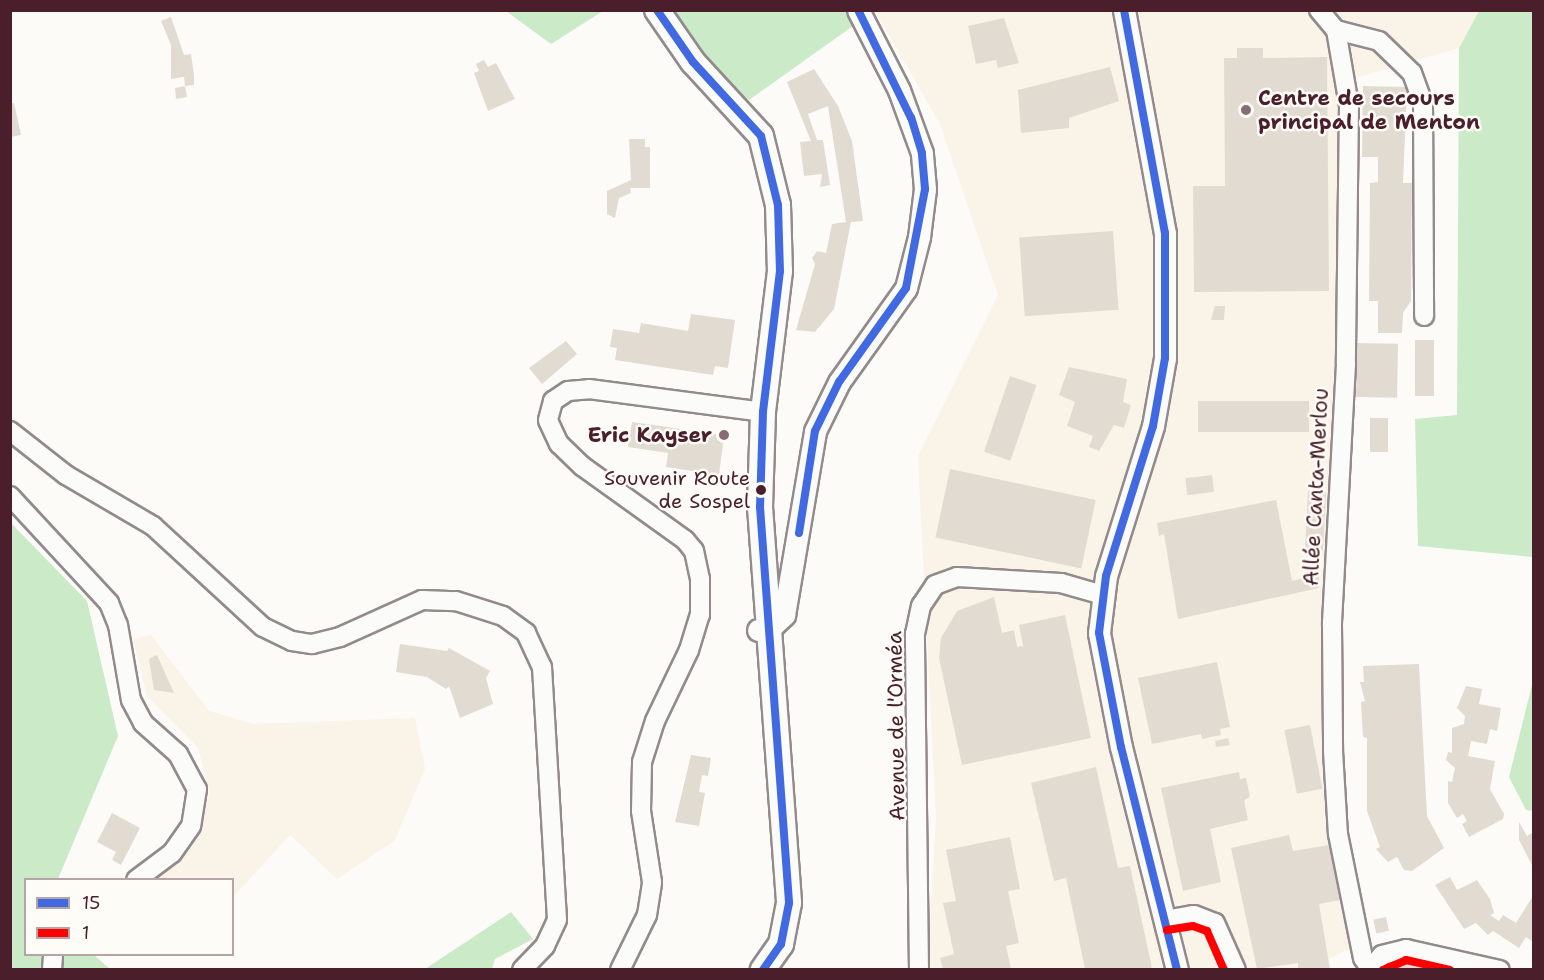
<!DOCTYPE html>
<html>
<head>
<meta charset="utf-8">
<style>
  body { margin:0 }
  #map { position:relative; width:1544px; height:980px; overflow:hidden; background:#fcfbf8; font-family:"Shantell Sans",sans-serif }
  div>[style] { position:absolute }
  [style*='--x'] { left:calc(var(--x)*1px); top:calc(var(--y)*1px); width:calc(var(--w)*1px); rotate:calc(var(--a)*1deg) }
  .built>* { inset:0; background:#f9f3e8 }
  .green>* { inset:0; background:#cbeac8 }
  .building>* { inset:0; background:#e2dbd1; transform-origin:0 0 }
  .roads { filter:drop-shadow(2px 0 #928a8b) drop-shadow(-2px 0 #928a8b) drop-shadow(0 2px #928a8b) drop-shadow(0 -2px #928a8b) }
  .minor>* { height:18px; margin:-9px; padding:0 9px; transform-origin:9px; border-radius:9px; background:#fbfbf9 }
  .tertiary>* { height:21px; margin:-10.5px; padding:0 10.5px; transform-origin:10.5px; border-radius:10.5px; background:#fbfbf9 }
  .secondary>* { height:24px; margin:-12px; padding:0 12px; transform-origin:12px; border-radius:12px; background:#fbfbf9 }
  .bus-1>* { height:8px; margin:-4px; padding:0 4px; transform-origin:4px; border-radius:4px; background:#4169e1 }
  .bus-2>* { height:8px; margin:-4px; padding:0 4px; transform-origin:4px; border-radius:4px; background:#f00 }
  .dots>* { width:16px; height:16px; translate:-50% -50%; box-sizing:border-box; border:3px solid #fdfcf7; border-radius:50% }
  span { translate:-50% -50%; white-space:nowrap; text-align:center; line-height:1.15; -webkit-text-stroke:5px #fdfcf7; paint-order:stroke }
  .bus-label { font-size:20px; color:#4a1f2b }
  .right { translate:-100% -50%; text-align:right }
  .poi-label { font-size:21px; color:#4a1f2b; font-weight:700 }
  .left { translate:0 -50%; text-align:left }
  .street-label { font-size:21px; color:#4a1f2b }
  .frame { position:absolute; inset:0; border:12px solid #4a1f2b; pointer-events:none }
  .legend { position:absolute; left:24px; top:878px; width:210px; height:78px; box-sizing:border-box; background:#fdfcf7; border:2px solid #b5a4a5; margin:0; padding:8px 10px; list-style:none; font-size:18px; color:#4a1f2b }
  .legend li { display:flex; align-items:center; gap:12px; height:30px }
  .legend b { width:30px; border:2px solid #b5a4a5 }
</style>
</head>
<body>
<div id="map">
  <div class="built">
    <div style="clip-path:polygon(875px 11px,1479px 11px,1459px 48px,1342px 82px,1339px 611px,1352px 948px,1305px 970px,927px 969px,936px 817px,918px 456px,998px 295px,940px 124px)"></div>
    <div style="clip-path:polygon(151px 635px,209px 711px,254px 724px,415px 718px,425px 769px,395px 840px,337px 879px,290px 835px,233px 897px,232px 880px,147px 879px,171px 865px,199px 830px,210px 794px,198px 748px,147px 696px,133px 639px)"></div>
  </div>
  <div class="green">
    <div style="clip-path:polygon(506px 11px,603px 10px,603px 11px,551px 44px)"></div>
    <div style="clip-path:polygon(672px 11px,874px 11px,749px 100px,723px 79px)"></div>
    <div style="clip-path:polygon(1479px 11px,1533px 11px,1533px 557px,1418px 546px,1415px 419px,1457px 415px,1459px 48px)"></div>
    <div style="clip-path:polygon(10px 522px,87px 601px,118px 736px,58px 879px,26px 880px,26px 954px,94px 955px,110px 969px,11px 969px)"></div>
    <div style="clip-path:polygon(1533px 681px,1533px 811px,1526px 810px,1509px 777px)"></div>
    <div style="clip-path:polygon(511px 912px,533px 939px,495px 959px,492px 969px,425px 969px)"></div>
  </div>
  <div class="building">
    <div style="clip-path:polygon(171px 17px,184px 55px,191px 54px,194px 75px,194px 85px,185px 86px,187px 97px,176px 99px,175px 88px,185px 86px,184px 77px,171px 79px,171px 45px,161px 21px)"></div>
    <div style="clip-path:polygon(1004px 18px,1019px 63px,998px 68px,996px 60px,976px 64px,968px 26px)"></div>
    <div style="clip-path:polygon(1237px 48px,1263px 48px,1263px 58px,1327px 57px,1329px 291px,1194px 292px,1193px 186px,1225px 186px,1224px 58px,1237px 58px)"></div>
    <div style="clip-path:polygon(484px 60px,488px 67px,496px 63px,515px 99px,488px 111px,474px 73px,479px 71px,476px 64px)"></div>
    <div style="clip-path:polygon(1110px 67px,1119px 101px,1069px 118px,1069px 128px,1021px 133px,1018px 90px)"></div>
    <div style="clip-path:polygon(814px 69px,838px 106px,852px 141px,863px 221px,851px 222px,834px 309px,815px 332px,796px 330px,815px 264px,812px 258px,817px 251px,826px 253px,832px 224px,846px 222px,828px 106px,808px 114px,817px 140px,823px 140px,830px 185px,820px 187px,822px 174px,804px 176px,800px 142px,811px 141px,787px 82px)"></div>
    <div style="clip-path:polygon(1363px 86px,1407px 87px,1403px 183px,1412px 183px,1411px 301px,1403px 313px,1402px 333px,1378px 333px,1378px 301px,1369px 301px,1370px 183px,1378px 182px,1378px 157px,1362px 157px)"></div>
    <div style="clip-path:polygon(14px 103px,21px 135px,10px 137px,10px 104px)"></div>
    <div style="clip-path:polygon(629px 139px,645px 139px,645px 147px,650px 147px,650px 188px,630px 188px,631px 193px,619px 198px,615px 218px,607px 214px,607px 191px,631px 180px)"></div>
    <div style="left:1113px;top:231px;width:79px;height:94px;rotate:86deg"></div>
    <div style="clip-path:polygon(1215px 306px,1225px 306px,1224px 320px,1211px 320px)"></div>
    <div style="clip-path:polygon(691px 314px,735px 320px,728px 368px,715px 366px,713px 375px,615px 360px,617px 348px,610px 347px,613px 329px,639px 333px,641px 323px,688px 331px)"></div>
    <div style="left:1415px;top:340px;width:19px;height:56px"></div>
    <div style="clip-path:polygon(566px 341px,577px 354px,542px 384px,529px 368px)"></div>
    <div style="left:1357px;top:343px;width:41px;height:54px;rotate:1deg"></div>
    <div style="clip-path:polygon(1069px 367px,1127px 379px,1123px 402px,1131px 405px,1124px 428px,1114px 425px,1099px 451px,1089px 447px,1093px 436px,1067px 426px,1075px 402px,1059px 395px)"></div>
    <div style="left:1010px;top:376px;width:28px;height:80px;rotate:19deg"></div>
    <div style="left:1198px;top:401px;width:111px;height:31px"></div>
    <div style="left:1370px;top:418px;width:18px;height:34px"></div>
    <div style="clip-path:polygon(632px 422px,724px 435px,719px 475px,666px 467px,668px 453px,628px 447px)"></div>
    <div style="left:950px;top:469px;width:149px;height:70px;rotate:12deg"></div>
    <div style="left:1212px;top:475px;width:17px;height:27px;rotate:83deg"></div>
    <div style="left:1308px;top:491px;width:18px;height:59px;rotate:3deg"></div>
    <div style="clip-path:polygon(1276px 500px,1292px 581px,1319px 574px,1319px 588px,1178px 619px,1164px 534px,1159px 536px,1157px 523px)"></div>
    <div style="clip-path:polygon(994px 597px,1002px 633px,1014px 630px,1017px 647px,1023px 646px,1019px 625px,1065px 615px,1091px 738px,962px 765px,939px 658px,941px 638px,957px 611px)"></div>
    <div style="clip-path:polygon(400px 644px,447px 651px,449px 648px,490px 671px,486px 678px,493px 704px,460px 718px,449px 686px,446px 689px,427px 677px,396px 672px)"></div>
    <div style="clip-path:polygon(157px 655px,174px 693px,154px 690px,149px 659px)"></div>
    <div style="clip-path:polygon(1217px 662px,1230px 727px,1220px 729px,1221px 735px,1202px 739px,1201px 734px,1152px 744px,1138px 678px)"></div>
    <div style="clip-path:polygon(1419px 664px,1427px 816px,1444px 848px,1412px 871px,1404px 870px,1397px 857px,1388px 862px,1376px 849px,1380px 847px,1367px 811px,1367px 738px,1363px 737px,1361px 702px,1365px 701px,1360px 682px,1364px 682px,1363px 666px)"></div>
    <div style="clip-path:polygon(1466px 686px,1482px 689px,1479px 704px,1501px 708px,1497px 731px,1490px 729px,1487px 744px,1471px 741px,1468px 756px,1495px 761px,1490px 789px,1504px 814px,1503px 819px,1469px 837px,1462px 824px,1467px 821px,1463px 814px,1457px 818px,1448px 803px,1448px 781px,1452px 782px,1455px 768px,1446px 760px,1448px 752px,1452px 753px,1452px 728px,1464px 724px,1465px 716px,1457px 708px)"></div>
    <div style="left:1310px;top:725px;width:65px;height:26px;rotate:79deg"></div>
    <div style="clip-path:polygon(1228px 738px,1230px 745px,1216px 747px,1215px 741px)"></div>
    <div style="clip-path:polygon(691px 755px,711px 758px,708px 776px,702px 775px,699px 792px,705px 793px,699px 826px,675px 822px)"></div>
    <div style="clip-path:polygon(1096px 767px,1118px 868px,1130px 866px,1152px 968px,1085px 969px,1066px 878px,1054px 881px,1031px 783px)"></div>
    <div style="clip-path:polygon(1239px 772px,1240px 779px,1246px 778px,1250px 797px,1244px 800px,1248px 820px,1210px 829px,1221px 882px,1183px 891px,1161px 788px)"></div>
    <div style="clip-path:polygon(112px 813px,140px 828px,121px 865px,112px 860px,116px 852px,97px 842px)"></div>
    <div style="clip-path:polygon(1519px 822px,1527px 836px,1533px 832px,1533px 867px,1519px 840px)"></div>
    <div style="clip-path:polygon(1289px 835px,1293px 851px,1329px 845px,1340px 900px,1319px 904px,1330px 969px,1298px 969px,1298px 963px,1257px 969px,1231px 848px)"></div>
    <div style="clip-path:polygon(1010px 837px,1020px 889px,1008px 891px,1019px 943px,1006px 946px,1011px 969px,943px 969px,940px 958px,954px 954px,943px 903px,956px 901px,946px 850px)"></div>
    <div style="clip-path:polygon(1450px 877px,1457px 890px,1477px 880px,1490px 899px,1494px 913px,1490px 915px,1499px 921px,1503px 915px,1516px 923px,1533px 896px,1533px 942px,1526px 937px,1519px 948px,1493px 931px,1488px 935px,1476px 923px,1464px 929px,1435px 885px)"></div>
    <div style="left:1386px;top:917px;width:14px;height:13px;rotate:78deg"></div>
    <div style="clip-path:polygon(1404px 962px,1424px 969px,1398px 969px)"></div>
  </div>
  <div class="roads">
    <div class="minor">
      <div style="--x:1319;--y:10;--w:26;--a:50"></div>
      <div style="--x:1336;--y:30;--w:76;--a:80.2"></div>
      <div style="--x:1349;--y:105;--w:259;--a:90.7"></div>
      <div style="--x:1346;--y:364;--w:261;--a:93.1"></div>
      <div style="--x:1332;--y:625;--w:126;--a:89.5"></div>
      <div style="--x:1333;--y:751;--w:83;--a:86.6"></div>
      <div style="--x:1338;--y:834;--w:126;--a:78.6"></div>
      <div style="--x:1363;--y:958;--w:12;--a:55"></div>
      <div style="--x:1336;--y:30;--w:44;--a:14.3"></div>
      <div style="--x:1379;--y:41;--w:46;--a:44.1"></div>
      <div style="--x:1412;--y:73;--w:32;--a:70"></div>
      <div style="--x:1423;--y:103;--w:213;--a:89.7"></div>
      <div style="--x:10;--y:431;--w:71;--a:38.2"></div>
      <div style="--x:66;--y:475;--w:101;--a:30.4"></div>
      <div style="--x:153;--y:526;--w:149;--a:42.6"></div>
      <div style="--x:263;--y:627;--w:32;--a:26"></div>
      <div style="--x:292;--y:641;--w:20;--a:9"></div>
      <div style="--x:312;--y:644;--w:29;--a:-14"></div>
      <div style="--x:340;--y:637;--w:90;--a:-24.3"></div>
      <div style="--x:422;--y:600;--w:34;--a:2"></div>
      <div style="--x:456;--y:601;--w:49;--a:17.7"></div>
      <div style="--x:503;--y:616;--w:29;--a:36"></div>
      <div style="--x:526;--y:633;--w:38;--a:65"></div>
      <div style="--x:542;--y:667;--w:253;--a:86.6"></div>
      <div style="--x:557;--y:920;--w:29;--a:115"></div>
      <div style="--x:545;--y:946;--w:33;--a:134"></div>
      <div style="--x:10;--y:496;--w:146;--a:47.2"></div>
      <div style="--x:109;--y:603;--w:24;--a:68"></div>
      <div style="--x:118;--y:625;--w:76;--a:80.2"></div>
      <div style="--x:131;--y:700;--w:26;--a:62"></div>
      <div style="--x:143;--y:723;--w:47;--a:41.5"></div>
      <div style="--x:178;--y:754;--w:40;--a:62"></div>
      <div style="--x:197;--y:789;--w:37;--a:99"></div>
      <div style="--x:191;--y:826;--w:33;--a:125"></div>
      <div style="--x:172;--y:853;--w:45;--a:143.1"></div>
      <div style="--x:1165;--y:920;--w:29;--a:-10"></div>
      <div style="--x:1194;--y:915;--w:22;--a:21"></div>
      <div style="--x:1215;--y:923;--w:51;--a:65.9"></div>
      <div style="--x:52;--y:970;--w:16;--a:-86"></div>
      <div style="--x:620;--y:970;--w:61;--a:-63.9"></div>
      <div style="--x:647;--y:915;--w:33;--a:-81"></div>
      <div style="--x:652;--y:882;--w:72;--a:-98.8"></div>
      <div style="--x:641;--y:811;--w:49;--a:-88.8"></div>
      <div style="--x:642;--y:762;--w:43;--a:-72.4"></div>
      <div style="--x:655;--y:721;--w:79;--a:-64.4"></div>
      <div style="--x:689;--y:650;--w:37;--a:-73"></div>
      <div style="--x:700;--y:615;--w:36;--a:-90"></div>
      <div style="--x:700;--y:579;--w:29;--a:-102"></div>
      <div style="--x:694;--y:551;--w:14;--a:-129"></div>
      <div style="--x:685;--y:540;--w:127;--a:-144.3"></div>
      <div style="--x:582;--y:466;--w:32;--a:-136"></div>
      <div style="--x:559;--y:444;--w:26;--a:-115"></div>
      <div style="--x:548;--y:420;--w:20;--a:-75"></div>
      <div style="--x:553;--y:401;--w:18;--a:-34"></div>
      <div style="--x:568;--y:391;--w:21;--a:-5"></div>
      <div style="--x:589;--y:389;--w:176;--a:7.5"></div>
      <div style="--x:919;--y:970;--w:336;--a:-90.7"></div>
      <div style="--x:915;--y:634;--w:29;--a:-78"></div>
      <div style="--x:921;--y:606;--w:25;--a:-56"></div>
      <div style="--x:935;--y:585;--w:23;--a:-20"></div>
      <div style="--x:957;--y:577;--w:104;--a:3.3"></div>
      <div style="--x:1061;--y:583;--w:44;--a:15.9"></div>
      <div style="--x:1369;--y:970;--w:20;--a:-49"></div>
      <div style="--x:1382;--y:955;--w:25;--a:-14"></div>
      <div style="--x:1406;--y:949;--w:96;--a:12.6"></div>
    </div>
    <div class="tertiary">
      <div style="--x:1124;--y:10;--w:227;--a:79.6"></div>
      <div style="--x:1165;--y:233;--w:125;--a:90"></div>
      <div style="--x:1165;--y:358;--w:69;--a:100"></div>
      <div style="--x:1153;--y:426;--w:157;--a:107.4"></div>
      <div style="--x:1106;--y:576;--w:57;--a:97"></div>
      <div style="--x:1099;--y:633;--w:116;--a:79.1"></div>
      <div style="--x:1121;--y:747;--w:230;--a:75.9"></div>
      <div style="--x:758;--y:630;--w:11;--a:-5"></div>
      <div style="--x:769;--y:629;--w:21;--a:-43"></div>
      <div style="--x:784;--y:615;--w:187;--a:-80.4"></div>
      <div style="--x:815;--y:431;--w:55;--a:-63.9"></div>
      <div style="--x:839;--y:382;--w:115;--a:-54.5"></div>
      <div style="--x:906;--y:288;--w:53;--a:-75.7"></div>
      <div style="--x:919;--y:237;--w:48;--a:-82.9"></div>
      <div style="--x:925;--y:189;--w:36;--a:-95"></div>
      <div style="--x:922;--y:153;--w:67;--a:-110.1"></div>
      <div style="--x:899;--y:90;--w:90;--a:-117.1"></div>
    </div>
    <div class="secondary">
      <div style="--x:657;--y:10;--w:63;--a:55.3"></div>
      <div style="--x:693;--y:62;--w:100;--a:47.4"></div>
      <div style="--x:761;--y:136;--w:71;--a:76.2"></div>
      <div style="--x:778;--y:205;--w:66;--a:88.3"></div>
      <div style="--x:780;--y:271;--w:142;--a:96.9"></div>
      <div style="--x:763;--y:412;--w:95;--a:91.8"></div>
      <div style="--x:760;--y:507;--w:397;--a:85.8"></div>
      <div style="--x:789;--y:903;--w:42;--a:101"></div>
      <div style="--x:781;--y:944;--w:32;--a:125"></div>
    </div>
  </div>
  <div class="bus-1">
    <div style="--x:657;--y:10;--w:63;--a:55.3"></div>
    <div style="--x:693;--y:62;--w:100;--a:47.4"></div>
    <div style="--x:761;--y:136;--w:71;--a:76.2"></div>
    <div style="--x:778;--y:205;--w:66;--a:88.3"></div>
    <div style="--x:780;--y:271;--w:142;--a:96.9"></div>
    <div style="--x:763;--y:412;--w:95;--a:91.8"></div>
    <div style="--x:760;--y:507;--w:397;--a:85.8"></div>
    <div style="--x:789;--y:903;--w:42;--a:101"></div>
    <div style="--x:781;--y:944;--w:32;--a:125"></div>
    <div style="--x:1124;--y:10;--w:227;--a:79.6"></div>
    <div style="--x:1165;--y:233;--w:125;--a:90"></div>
    <div style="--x:1165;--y:358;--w:69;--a:100"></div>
    <div style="--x:1153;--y:426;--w:157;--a:107.4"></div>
    <div style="--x:1106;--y:576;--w:57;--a:97"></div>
    <div style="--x:1099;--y:633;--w:116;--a:79.1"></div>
    <div style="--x:1121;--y:747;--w:230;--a:75.9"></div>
    <div style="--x:799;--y:533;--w:103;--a:-81.1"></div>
    <div style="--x:815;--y:431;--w:55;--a:-63.9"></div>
    <div style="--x:839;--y:382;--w:115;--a:-54.5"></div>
    <div style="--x:906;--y:288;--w:101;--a:-79.1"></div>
    <div style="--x:925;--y:189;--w:36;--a:-95"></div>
    <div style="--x:922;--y:153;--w:37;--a:-107"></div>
    <div style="--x:911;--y:118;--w:120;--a:-116.1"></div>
  </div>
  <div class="bus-2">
    <div style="--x:1167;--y:930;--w:26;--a:-9"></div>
    <div style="--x:1193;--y:926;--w:15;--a:20"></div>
    <div style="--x:1207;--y:931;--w:43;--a:66.4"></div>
    <div style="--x:1383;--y:970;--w:25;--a:-23"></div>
    <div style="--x:1406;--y:960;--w:45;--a:12.8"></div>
  </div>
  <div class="dots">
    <div style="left:1246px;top:110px;background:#886c73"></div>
    <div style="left:724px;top:435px;background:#886c73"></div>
    <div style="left:761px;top:490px;background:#4a1f2b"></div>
  </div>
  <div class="bus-label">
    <span class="right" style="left:750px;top:490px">Souvenir Route<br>de Sospel</span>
  </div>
  <div class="poi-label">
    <span class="left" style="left:1258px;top:110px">Centre de secours<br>principal de Menton</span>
    <span class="right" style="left:712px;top:435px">Eric Kayser</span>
  </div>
  <div class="street-label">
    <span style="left:1316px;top:487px;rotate:-87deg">Allée Canta-Merlou</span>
    <span style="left:896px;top:726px;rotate:-91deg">Avenue de l'Orméa</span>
  </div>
  <div class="frame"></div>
  <ul class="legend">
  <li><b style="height:8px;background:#4169e1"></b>15</li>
  <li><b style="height:8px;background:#f00"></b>1</li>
  </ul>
</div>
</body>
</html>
